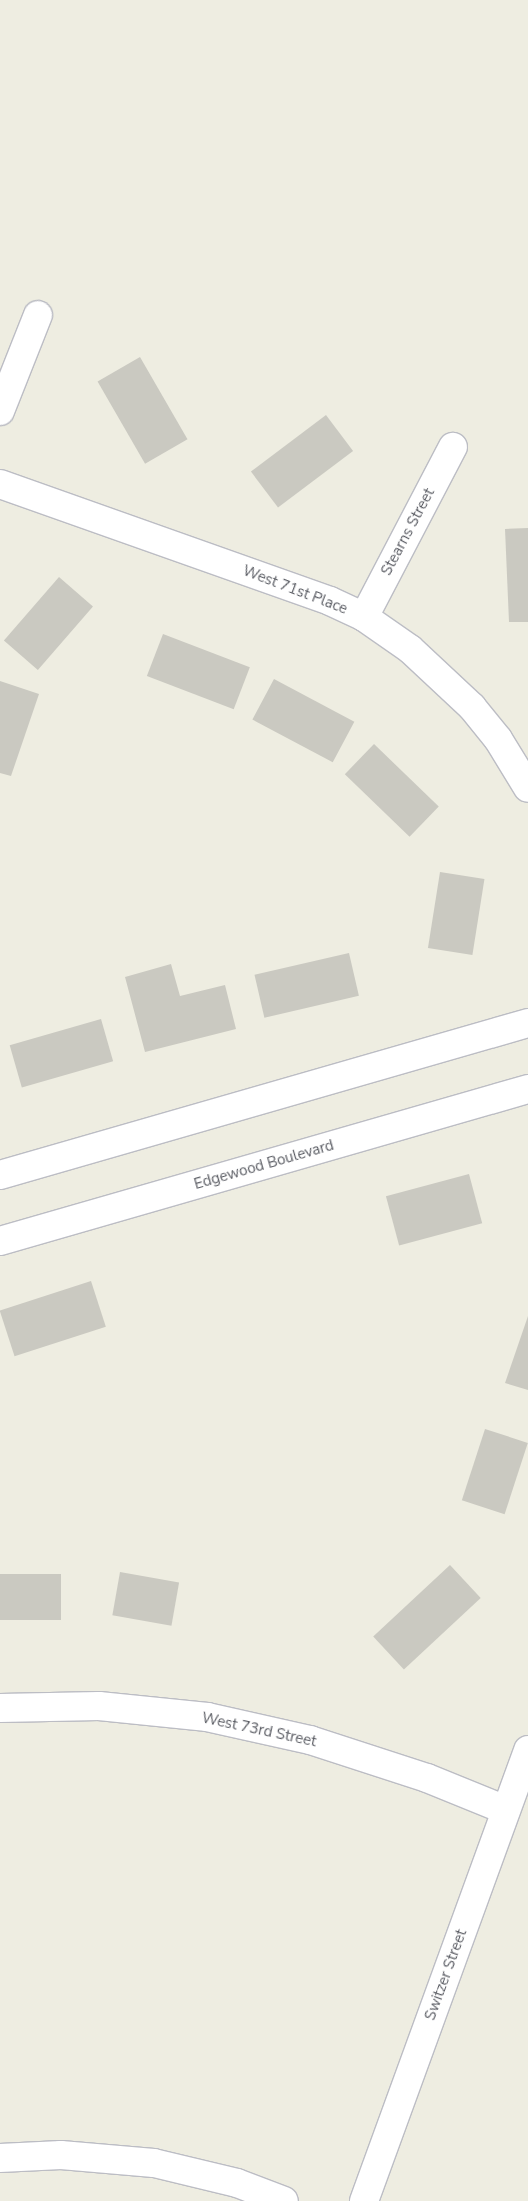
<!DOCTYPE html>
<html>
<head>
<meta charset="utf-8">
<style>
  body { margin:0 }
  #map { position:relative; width:528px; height:2201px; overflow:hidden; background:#eeede1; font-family:"Nunito Sans",sans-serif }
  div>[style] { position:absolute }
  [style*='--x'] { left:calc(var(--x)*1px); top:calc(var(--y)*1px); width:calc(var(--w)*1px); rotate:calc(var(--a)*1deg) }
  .building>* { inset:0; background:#cac9c1; transform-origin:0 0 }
  .roads { filter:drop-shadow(1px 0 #bcbdc4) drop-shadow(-1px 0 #bcbdc4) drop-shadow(0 1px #bcbdc4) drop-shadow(0 -1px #bcbdc4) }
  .minor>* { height:28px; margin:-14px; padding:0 14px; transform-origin:14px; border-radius:14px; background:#fff }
  .tertiary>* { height:28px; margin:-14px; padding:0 14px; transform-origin:14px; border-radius:14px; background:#fff }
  span { translate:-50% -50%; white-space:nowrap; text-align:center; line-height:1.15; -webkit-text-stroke:4.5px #fff; paint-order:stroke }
  .street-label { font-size:15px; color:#5a5c63 }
</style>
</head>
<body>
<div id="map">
  <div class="building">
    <div style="left:140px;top:357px;width:95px;height:49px;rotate:60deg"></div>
    <div style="left:326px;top:415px;width:45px;height:94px;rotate:53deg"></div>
    <div style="clip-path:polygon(528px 528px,528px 622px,509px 622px,505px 529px)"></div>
    <div style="left:59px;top:577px;width:45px;height:84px;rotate:41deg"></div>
    <div style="left:163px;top:634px;width:93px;height:45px;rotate:21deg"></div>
    <div style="left:274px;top:679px;width:91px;height:46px;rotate:28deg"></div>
    <div style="clip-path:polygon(0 681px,39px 694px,11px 776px,0 773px)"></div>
    <div style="left:374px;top:744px;width:90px;height:42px;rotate:44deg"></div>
    <div style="left:440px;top:872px;width:45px;height:77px;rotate:9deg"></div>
    <div style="left:349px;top:953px;width:44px;height:97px;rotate:77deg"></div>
    <div style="clip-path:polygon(171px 964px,180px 996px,225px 985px,236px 1029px,145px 1052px,125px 977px)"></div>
    <div style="left:101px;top:1019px;width:44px;height:95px;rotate:74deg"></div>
    <div style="left:469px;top:1174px;width:51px;height:86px;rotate:75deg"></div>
    <div style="left:91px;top:1281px;width:48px;height:96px;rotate:72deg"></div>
    <div style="clip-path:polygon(528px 1316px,528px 1390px,505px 1383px)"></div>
    <div style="left:485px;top:1429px;width:45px;height:75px;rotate:18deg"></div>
    <div style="left:450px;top:1565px;width:45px;height:105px;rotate:47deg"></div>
    <div style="left:120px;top:1572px;width:60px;height:44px;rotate:10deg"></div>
    <div style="left:61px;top:1574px;width:46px;height:61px;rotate:90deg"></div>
  </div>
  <div class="roads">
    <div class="minor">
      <div style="--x:0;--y:411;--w:103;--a:-68.4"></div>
      <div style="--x:0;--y:484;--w:350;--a:19.5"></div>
      <div style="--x:330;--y:601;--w:38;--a:25"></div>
      <div style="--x:364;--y:617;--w:56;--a:34.8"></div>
      <div style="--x:410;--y:649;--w:85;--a:43.1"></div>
      <div style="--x:472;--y:707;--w:41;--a:50.9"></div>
      <div style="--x:498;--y:739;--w:57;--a:58.5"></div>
      <div style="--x:364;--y:617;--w:192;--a:-62.4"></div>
      <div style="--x:0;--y:1175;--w:549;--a:-16.06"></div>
      <div style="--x:0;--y:1241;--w:549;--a:-16.06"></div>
      <div style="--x:0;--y:1708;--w:99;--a:-1.2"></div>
      <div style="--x:99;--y:1706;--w:109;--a:5.8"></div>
      <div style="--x:207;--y:1717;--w:106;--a:12.6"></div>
      <div style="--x:310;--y:1740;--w:123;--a:18"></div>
      <div style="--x:427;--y:1778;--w:85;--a:22.1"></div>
      <div style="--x:0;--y:2158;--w:61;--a:-2.8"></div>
      <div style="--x:61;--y:2155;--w:93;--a:4.9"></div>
      <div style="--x:154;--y:2163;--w:85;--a:13.5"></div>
      <div style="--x:237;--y:2183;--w:50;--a:21"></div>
    </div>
    <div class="tertiary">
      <div style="--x:364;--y:2201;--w:480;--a:-70"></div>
    </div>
  </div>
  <div class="street-label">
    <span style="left:408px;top:532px;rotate:-62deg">Stearns Street</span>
    <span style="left:295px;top:590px;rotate:21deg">West 71st Place</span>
    <span style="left:264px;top:1165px;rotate:-16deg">Edgewood Boulevard</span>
    <span style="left:259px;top:1730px;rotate:12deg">West 73rd Street</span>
    <span style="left:446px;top:1975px;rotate:-70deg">Switzer Street</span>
  </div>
</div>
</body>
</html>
